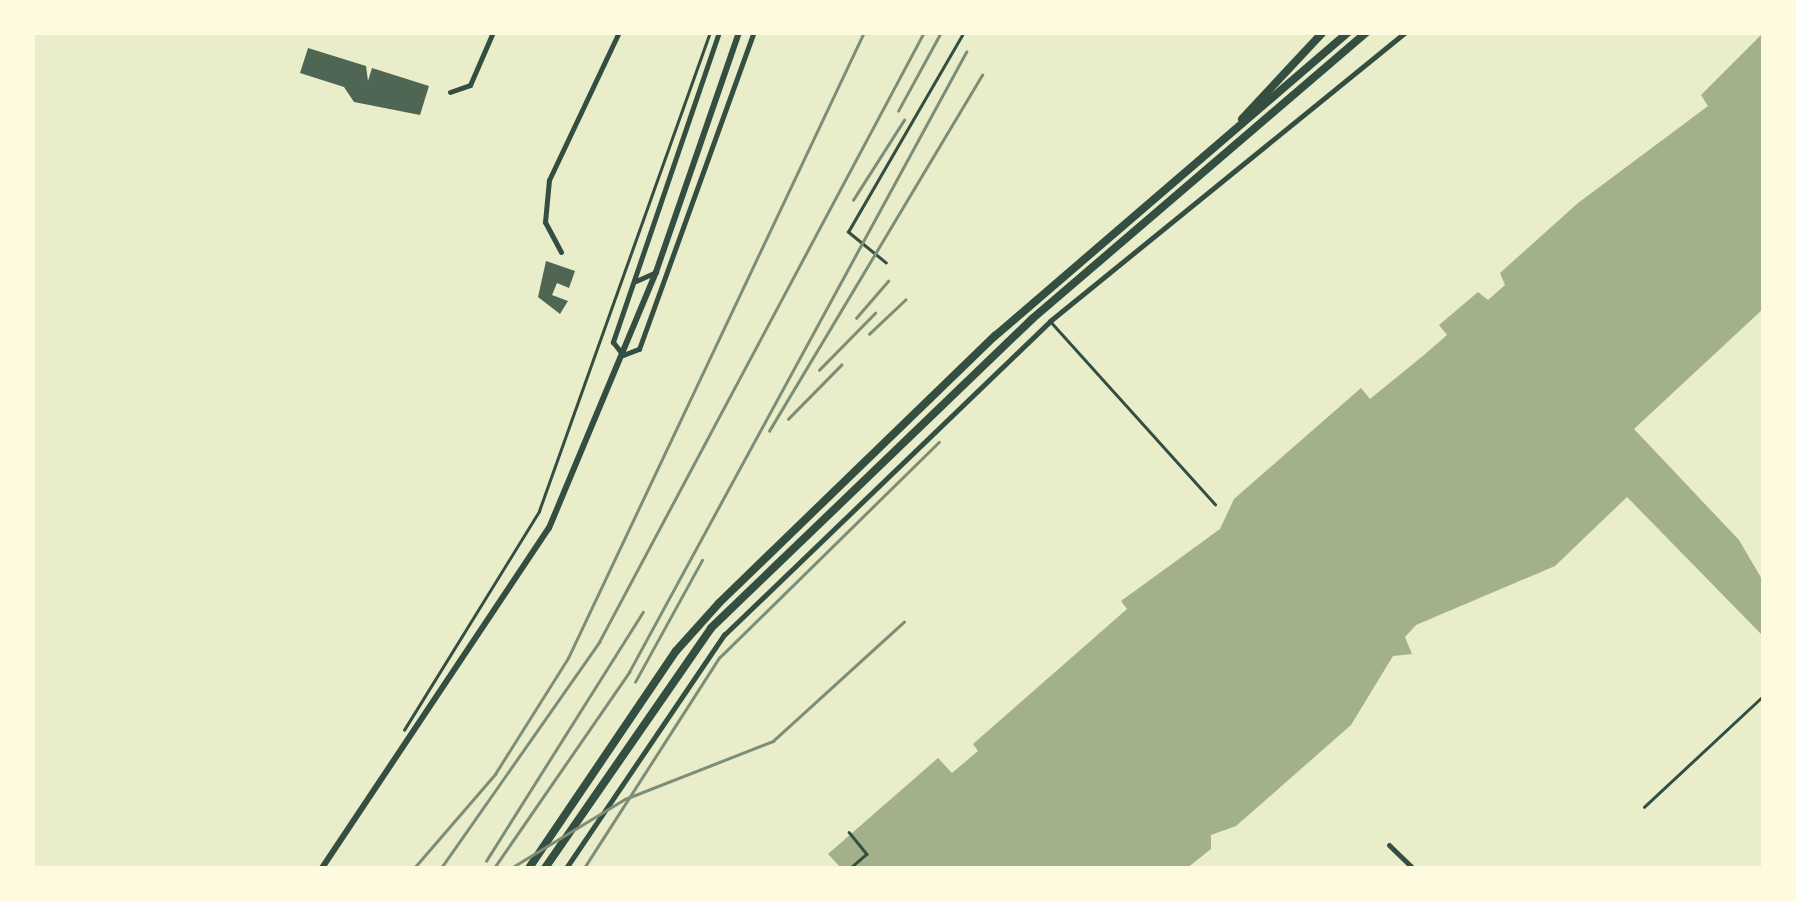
<!DOCTYPE html>
<html>
<head>
<meta charset="utf-8">
<style>
  body { margin:0 }
  #map { position:relative; width:1796px; height:901px; overflow:hidden; background:#e9edc9; font-family:"IBM Plex Serif",serif }
  div>[style] { position:absolute }
  [style*='--x'] { left:calc(var(--x)*1px); top:calc(var(--y)*1px); width:calc(var(--w)*1px); rotate:calc(var(--a)*1deg) }
  .water>* { inset:0; background:#a3b18a }
  .building>* { inset:0; background:#4f6655 }
  .path>* { height:2.5px; margin:-1.25px; padding:0 1.25px; transform-origin:1.25px; border-radius:1.25px; background:#344e41 }
  .service>* { height:2.5px; margin:-1.25px; padding:0 1.25px; transform-origin:1.25px; border-radius:1.25px; background:#344e41 }
  .minor>* { height:5px; margin:-2.5px; padding:0 2.5px; transform-origin:2.5px; border-radius:2.5px; background:#344e41 }
  .tertiary>* { height:6px; margin:-3px; padding:0 3px; transform-origin:3px; border-radius:3px; background:#344e41 }
  .trunk>* { height:8px; margin:-4px; padding:0 4px; transform-origin:4px; border-radius:4px; background:#344e41 }
  .tram>* { height:2.5px; margin:-1.25px; padding:0 1.25px; transform-origin:1.25px; border-radius:1.25px; background:#7c8e77 }
  .rail>* { height:2.5px; margin:-1.25px; padding:0 1.25px; transform-origin:1.25px; border-radius:1.25px; background:#7c8e77 }
  span { translate:-50% -50%; white-space:nowrap; text-align:center; line-height:1.15; -webkit-text-stroke:10px #fefae0; paint-order:stroke }
  .frame { position:absolute; inset:0; border:35px solid #fefae0; pointer-events:none }
</style>
</head>
<body>
<div id="map">
  <div class="water">
    <div style="clip-path:polygon(1763px 33px,1763px 309px,1634px 429px,1739px 540px,1763px 581px,1763px 636px,1627px 497px,1555px 566px,1416px 625px,1405px 637px,1412px 654px,1393px 656px,1351px 725px,1236px 826px,1211px 835px,1211px 849px,1187px 868px,841px 868px,828px 854px,938px 758px,952px 773px,978px 751px,973px 744px,1127px 609px,1121px 601px,1220px 529px,1234px 499px,1361px 388px,1370px 399px,1424px 355px,1447px 335px,1439px 325px,1478px 292px,1488px 300px,1505px 285px,1500px 273px,1578px 203px,1708px 106px,1701px 95px)"></div>
  </div>
  <div class="building">
    <div style="clip-path:polygon(308px 48px,366px 66px,368px 81px,372px 68px,429px 86px,420px 115px,354px 102px,344px 87px,300px 73px)"></div>
    <div style="clip-path:polygon(546px 261px,575px 271px,569px 288px,557px 283px,552px 295px,568px 301px,560px 314px,538px 297px)"></div>
  </div>
  <div class="path">
    <div style="--x:404;--y:730;--w:257;--a:-58.3"></div>
    <div style="--x:539;--y:511;--w:509;--a:-70.35"></div>
    <div style="--x:849;--y:832;--w:28;--a:51"></div>
    <div style="--x:867;--y:854;--w:21;--a:139"></div>
  </div>
  <div class="service">
    <div style="--x:886;--y:263;--w:49;--a:-140.8"></div>
    <div style="--x:848;--y:232;--w:231;--a:-59.9"></div>
    <div style="--x:1052;--y:323;--w:244;--a:48"></div>
    <div style="--x:1644;--y:807;--w:164;--a:-43"></div>
  </div>
  <div class="minor">
    <div style="--x:719;--y:32;--w:328;--a:108.9"></div>
    <div style="--x:613;--y:342;--w:16;--a:52"></div>
    <div style="--x:623;--y:355;--w:17;--a:-21"></div>
    <div style="--x:639;--y:349;--w:337;--a:-70.1"></div>
    <div style="--x:450;--y:92;--w:21;--a:-19"></div>
    <div style="--x:470;--y:85;--w:58;--a:-66.5"></div>
    <div style="--x:561;--y:252;--w:34;--a:-118"></div>
    <div style="--x:545;--y:222;--w:42;--a:-84.6"></div>
    <div style="--x:549;--y:180;--w:164;--a:-64.7"></div>
    <div style="--x:636;--y:281;--w:22;--a:-24"></div>
    <div style="--x:1389;--y:845;--w:33;--a:44"></div>
    <div style="--x:566;--y:868;--w:282;--a:-55.9"></div>
    <div style="--x:724;--y:635;--w:453;--a:-43.9"></div>
    <div style="--x:1050;--y:321;--w:459;--a:-39.1"></div>
  </div>
  <div class="tertiary">
    <div style="--x:322;--y:868;--w:409;--a:-56.3"></div>
    <div style="--x:549;--y:528;--w:277;--a:-67.3"></div>
    <div style="--x:656;--y:272;--w:254;--a:-70.9"></div>
  </div>
  <div class="trunk">
    <div style="--x:1242;--y:119;--w:119;--a:-47"></div>
    <div style="--x:529;--y:868;--w:262;--a:-55.9"></div>
    <div style="--x:676;--y:651;--w:64;--a:-48.1"></div>
    <div style="--x:719;--y:603;--w:384;--a:-44.1"></div>
    <div style="--x:995;--y:336;--w:467;--a:-40.7"></div>
    <div style="--x:545;--y:868;--w:292;--a:-55.3"></div>
    <div style="--x:711;--y:628;--w:446;--a:-43.9"></div>
    <div style="--x:1032;--y:319;--w:441;--a:-40.6"></div>
  </div>
  <div class="tram">
    <div style="--x:414;--y:868;--w:124;--a:-49.2"></div>
    <div style="--x:495;--y:774;--w:137;--a:-57.8"></div>
    <div style="--x:568;--y:658;--w:692;--a:-64.69"></div>
  </div>
  <div class="rail">
    <div style="--x:898;--y:111;--w:90;--a:-61.4"></div>
    <div style="--x:853;--y:200;--w:95;--a:-57.5"></div>
    <div style="--x:856;--y:318;--w:49;--a:-49.1"></div>
    <div style="--x:869;--y:334;--w:50;--a:-43.4"></div>
    <div style="--x:819;--y:370;--w:80;--a:-45.5"></div>
    <div style="--x:788;--y:419;--w:76;--a:-45.5"></div>
    <div style="--x:769;--y:431;--w:415;--a:-59.1"></div>
    <div style="--x:635;--y:682;--w:139;--a:-61.2"></div>
    <div style="--x:486;--y:861;--w:294;--a:-57.8"></div>
    <div style="--x:441;--y:868;--w:276;--a:-55"></div>
    <div style="--x:599;--y:642;--w:691;--a:-61.95"></div>
    <div style="--x:494;--y:868;--w:238;--a:-55.4"></div>
    <div style="--x:629;--y:672;--w:706;--a:-61.47"></div>
    <div style="--x:511;--y:868;--w:133;--a:-31.2"></div>
    <div style="--x:625;--y:799;--w:159;--a:-21.4"></div>
    <div style="--x:773;--y:741;--w:177;--a:-42.3"></div>
    <div style="--x:584;--y:868;--w:250;--a:-57.3"></div>
    <div style="--x:719;--y:658;--w:308;--a:-44.5"></div>
  </div>
  <div class="frame"></div>
</div>
</body>
</html>
